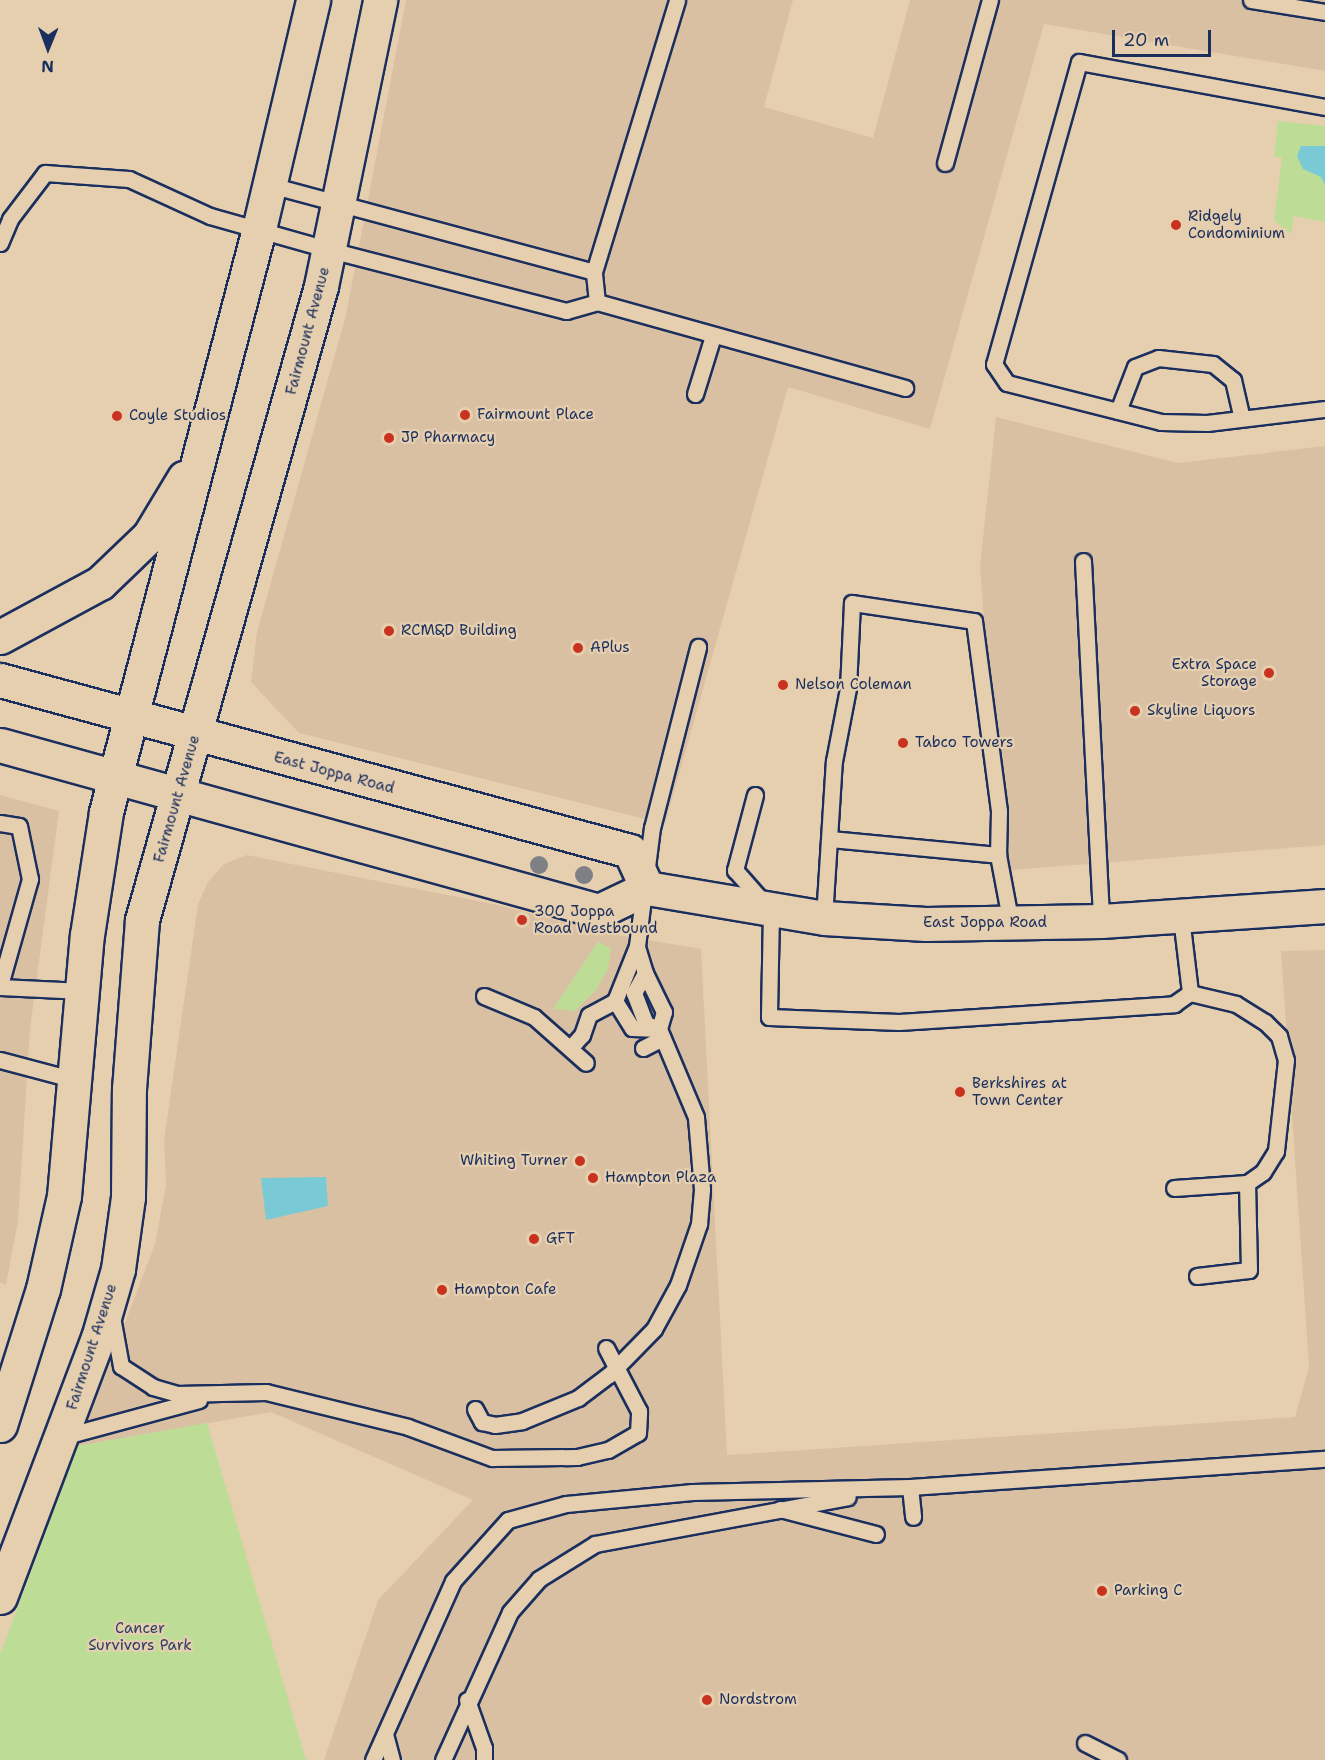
<!DOCTYPE html>
<html>
<head>
<meta charset="utf-8">
<style>
  body { margin:0 }
  #map { position:relative; width:1325px; height:1760px; overflow:hidden; background:#e6cfaf; font-family:"Shantell Sans",sans-serif }
  div>[style] { position:absolute }
  [style*='--x'] { left:calc(var(--x)*1px); top:calc(var(--y)*1px); width:calc(var(--w)*1px); rotate:calc(var(--a)*1deg) }
  .built>* { inset:0; background:#dac0a2 }
  .green>* { inset:0; background:#bddd96 }
  .water>* { inset:0; background:#7acad5 }
  .roads { filter:drop-shadow(2px 0 #1b2f5e) drop-shadow(-2px 0 #1b2f5e) drop-shadow(0 2px #1b2f5e) drop-shadow(0 -2px #1b2f5e) }
  .service>* { height:15px; margin:-7.5px; padding:0 7.5px; transform-origin:7.5px; border-radius:7.5px; background:#e6cfaf }
  .secondary>* { height:33px; margin:-16.5px; padding:0 16.5px; transform-origin:16.5px; border-radius:16.5px; background:#e6cfaf }
  .trees>* { width:18px; height:18px; margin:-9px; border-radius:50%; background:#7f8086 }
  .dots>* { width:16px; height:16px; translate:-50% -50%; box-sizing:border-box; border:3px solid #e6cfaf; border-radius:50% }
  span { translate:-50% -50%; white-space:nowrap; text-align:center; line-height:1.15; -webkit-text-stroke:4.5px #e6cfaf; paint-order:stroke }
  .poi-label { font-size:15px; color:#1b2f5e }
  .left { translate:0 -50%; text-align:left }
  .right { translate:-100% -50%; text-align:right }
  .street-label { font-size:15px; color:#1b2f5e }
  .park-label { font-size:15px; color:#2b4064 }
  .north { position:absolute; left:18px; top:18px; width:60px; height:60px; -webkit-text-stroke:4px #e6cfaf; paint-order:stroke; rotate:181deg; font-size:16px; font-weight:700; line-height:24px; text-align:center; color:#1b2f5e }
  .north::after { content:''; display:block; margin:auto; width:21px; height:27px; background:#1b2f5e; clip-path:polygon(50% 0,100% 100%,50% 72%,0 100%) }
  .scale { position:absolute; left:1112px; top:30px; width:99px; height:27px; box-sizing:border-box; border:3px solid #1b2f5e; border-top:0; padding-left:8px; font-size:18px; line-height:21px; white-space:nowrap; color:#1b2f5e; -webkit-text-stroke:4px #e6cfaf; paint-order:stroke }
</style>
</head>
<body>
<div id="map">
  <div class="built">
    <div style="clip-path:polygon(406px 0,793px 0,764px 107px,873px 138px,910px 0,1325px 0,1325px 71px,1044px 24px,930px 429px,788px 387px,665px 824px,299px 733px,251px 682px,257px 632px,346px 315px)"></div>
    <div style="clip-path:polygon(996px 417px,1178px 463px,1325px 446px,1325px 845px,1002px 871px,980px 566px)"></div>
    <div style="clip-path:polygon(0 795px,59px 811px,30px 1029px,18px 1221px,6px 1285px,0 1282px)"></div>
    <div style="clip-path:polygon(247px 855px,498px 905px,601px 932px,701px 949px,727px 1455px,1295px 1417px,1309px 1367px,1281px 951px,1325px 950px,1325px 1760px,324px 1760px,378px 1600px,473px 1500px,271px 1412px,78px 1446px,155px 1244px,166px 1185px,164px 1140px,198px 904px,208px 882px,224px 864px)"></div>
  </div>
  <div class="green">
    <div style="clip-path:polygon(1278px 121px,1325px 126px,1325px 222px,1294px 216px,1291px 234px,1274px 221px,1282px 158px,1274px 156px)"></div>
    <div style="clip-path:polygon(598px 942px,611px 948px,608px 969px,596px 990px,575px 1011px,553px 1009px)"></div>
    <div style="clip-path:polygon(207px 1423px,306px 1760px,0 1760px,0 1655px,78px 1446px)"></div>
  </div>
  <div class="water">
    <div style="clip-path:polygon(1301px 146px,1325px 146px,1325px 185px,1321px 177px,1303px 169px,1297px 156px)"></div>
    <div style="clip-path:polygon(326px 1177px,328px 1206px,266px 1220px,261px 1178px)"></div>
  </div>
  <div class="roads">
    <div class="service">
      <div style="--x:1251;--y:0;--w:75;--a:9.2"></div>
      <div style="--x:1325;--y:107;--w:250;--a:-169.6"></div>
      <div style="--x:1079;--y:62;--w:314;--a:105.7"></div>
      <div style="--x:994;--y:364;--w:23;--a:56"></div>
      <div style="--x:1007;--y:383;--w:159;--a:14.2"></div>
      <div style="--x:1161;--y:422;--w:46;--a:1.2"></div>
      <div style="--x:1207;--y:423;--w:119;--a:-6.8"></div>
      <div style="--x:945;--y:163;--w:169;--a:-74.6"></div>
      <div style="--x:270;--y:185;--w:335;--a:15"></div>
      <div style="--x:0;--y:243;--w:26;--a:-67"></div>
      <div style="--x:10;--y:219;--w:58;--a:-52.7"></div>
      <div style="--x:45;--y:173;--w:84;--a:4.1"></div>
      <div style="--x:129;--y:179;--w:89;--a:24.6"></div>
      <div style="--x:210;--y:216;--w:125;--a:15.8"></div>
      <div style="--x:330;--y:250;--w:244;--a:14.5"></div>
      <div style="--x:566;--y:311;--w:32;--a:-16"></div>
      <div style="--x:597;--y:302;--w:320;--a:15.6"></div>
      <div style="--x:597;--y:302;--w:30;--a:-96"></div>
      <div style="--x:594;--y:272;--w:284;--a:-73"></div>
      <div style="--x:695;--y:394;--w:61;--a:-72.8"></div>
      <div style="--x:1118;--y:411;--w:47;--a:-68.9"></div>
      <div style="--x:1135;--y:367;--w:25;--a:-21"></div>
      <div style="--x:1158;--y:358;--w:55;--a:6.2"></div>
      <div style="--x:1213;--y:364;--w:26;--a:39"></div>
      <div style="--x:1233;--y:380;--w:39;--a:77"></div>
      <div style="--x:1083;--y:561;--w:360;--a:87.1"></div>
      <div style="--x:755;--y:795;--w:78;--a:104.9"></div>
      <div style="--x:735;--y:870;--w:55;--a:48.7"></div>
      <div style="--x:771;--y:911;--w:106;--a:91.1"></div>
      <div style="--x:769;--y:1017;--w:130;--a:2.2"></div>
      <div style="--x:899;--y:1022;--w:276;--a:-3.7"></div>
      <div style="--x:1174;--y:1004;--w:19;--a:-35"></div>
      <div style="--x:1190;--y:993;--w:47;--a:13.4"></div>
      <div style="--x:1236;--y:1004;--w:34;--a:32"></div>
      <div style="--x:1265;--y:1022;--w:20;--a:45"></div>
      <div style="--x:1279;--y:1036;--w:25;--a:74"></div>
      <div style="--x:1286;--y:1060;--w:92;--a:96.3"></div>
      <div style="--x:1276;--y:1151;--w:25;--a:122"></div>
      <div style="--x:1263;--y:1172;--w:19;--a:145"></div>
      <div style="--x:1247;--y:1183;--w:73;--a:176.1"></div>
      <div style="--x:0;--y:823;--w:19;--a:9"></div>
      <div style="--x:19;--y:826;--w:54;--a:78.3"></div>
      <div style="--x:30;--y:879;--w:110;--a:105.8"></div>
      <div style="--x:830;--y:839;--w:169;--a:5.4"></div>
      <div style="--x:1181;--y:917;--w:77;--a:83.2"></div>
      <div style="--x:824;--y:918;--w:157;--a:-86.4"></div>
      <div style="--x:834;--y:761;--w:74;--a:-79.1"></div>
      <div style="--x:848;--y:688;--w:85;--a:-87.3"></div>
      <div style="--x:852;--y:603;--w:123;--a:8.4"></div>
      <div style="--x:974;--y:621;--w:192;--a:82.5"></div>
      <div style="--x:999;--y:811;--w:44;--a:91.3"></div>
      <div style="--x:998;--y:855;--w:70;--a:79.3"></div>
      <div style="--x:645;--y:973;--w:23;--a:119"></div>
      <div style="--x:634;--y:993;--w:33;--a:69"></div>
      <div style="--x:646;--y:1024;--w:14;--a:21"></div>
      <div style="--x:0;--y:987;--w:83;--a:2.8"></div>
      <div style="--x:484;--y:996;--w:54;--a:22.8"></div>
      <div style="--x:534;--y:1017;--w:69;--a:41.5"></div>
      <div style="--x:659;--y:1029;--w:27;--a:-178"></div>
      <div style="--x:632;--y:1028;--w:32;--a:-122"></div>
      <div style="--x:615;--y:1001;--w:59;--a:-68.2"></div>
      <div style="--x:637;--y:946;--w:119;--a:-82.8"></div>
      <div style="--x:652;--y:828;--w:187;--a:-75.7"></div>
      <div style="--x:572;--y:1046;--w:15;--a:-48"></div>
      <div style="--x:582;--y:1035;--w:21;--a:-71"></div>
      <div style="--x:589;--y:1015;--w:30;--a:-28"></div>
      <div style="--x:643;--y:1048;--w:22;--a:-27"></div>
      <div style="--x:0;--y:1060;--w:78;--a:14.9"></div>
      <div style="--x:1197;--y:1276;--w:52;--a:-6.6"></div>
      <div style="--x:1249;--y:1270;--w:87;--a:-91.3"></div>
      <div style="--x:113;--y:1322;--w:45;--a:79.7"></div>
      <div style="--x:121;--y:1366;--w:38;--a:33"></div>
      <div style="--x:153;--y:1387;--w:25;--a:16"></div>
      <div style="--x:177;--y:1394;--w:89;--a:-1.3"></div>
      <div style="--x:266;--y:1392;--w:146;--a:13.8"></div>
      <div style="--x:408;--y:1427;--w:90;--a:20.3"></div>
      <div style="--x:492;--y:1458;--w:85;--a:-0.7"></div>
      <div style="--x:577;--y:1457;--w:32;--a:-13"></div>
      <div style="--x:608;--y:1450;--w:34;--a:-30"></div>
      <div style="--x:638;--y:1433;--w:22;--a:-87"></div>
      <div style="--x:639;--y:1411;--w:71;--a:-117.6"></div>
      <div style="--x:475;--y:1409;--w:15;--a:62"></div>
      <div style="--x:482;--y:1422;--w:13;--a:13"></div>
      <div style="--x:495;--y:1425;--w:27;--a:-8"></div>
      <div style="--x:522;--y:1421;--w:61;--a:-22.3"></div>
      <div style="--x:578;--y:1398;--w:39;--a:-37"></div>
      <div style="--x:609;--y:1375;--w:64;--a:-45.6"></div>
      <div style="--x:654;--y:1329;--w:50;--a:-61.4"></div>
      <div style="--x:678;--y:1285;--w:65;--a:-71"></div>
      <div style="--x:699;--y:1224;--w:35;--a:-85"></div>
      <div style="--x:702;--y:1189;--w:72;--a:-94.8"></div>
      <div style="--x:696;--y:1117;--w:95;--a:-112.8"></div>
      <div style="--x:659;--y:1029;--w:18;--a:-74"></div>
      <div style="--x:664;--y:1012;--w:43;--a:-116"></div>
      <div style="--x:645;--y:973;--w:28;--a:-107"></div>
      <div style="--x:62;--y:1437;--w:142;--a:-15.1"></div>
      <div style="--x:910;--y:1487;--w:30;--a:84"></div>
      <div style="--x:780;--y:1509;--w:99;--a:14.6"></div>
      <div style="--x:467;--y:1700;--w:51;--a:70.5"></div>
      <div style="--x:484;--y:1748;--w:12;--a:90"></div>
      <div style="--x:385;--y:1734;--w:27;--a:75"></div>
      <div style="--x:1085;--y:1743;--w:37;--a:27"></div>
      <div style="--x:373;--y:1760;--w:196;--a:-65.9"></div>
      <div style="--x:453;--y:1581;--w:82;--a:-48"></div>
      <div style="--x:508;--y:1520;--w:60;--a:-15.4"></div>
      <div style="--x:566;--y:1504;--w:127;--a:-5.4"></div>
      <div style="--x:692;--y:1492;--w:218;--a:-1.3"></div>
      <div style="--x:910;--y:1487;--w:416;--a:-3.9"></div>
      <div style="--x:443;--y:1760;--w:162;--a:-65.6"></div>
      <div style="--x:510;--y:1612;--w:44;--a:-48.7"></div>
      <div style="--x:539;--y:1579;--w:66;--a:-32"></div>
      <div style="--x:595;--y:1544;--w:257;--a:-10.5"></div>
    </div>
    <div class="secondary">
      <div style="--x:0;--y:637;--w:114;--a:-28.4"></div>
      <div style="--x:100;--y:583;--w:68;--a:-43.8"></div>
      <div style="--x:149;--y:536;--w:68;--a:-58.9"></div>
      <div style="--x:0;--y:680;--w:653;--a:15.19"></div>
      <div style="--x:630;--y:851;--w:41;--a:65.3"></div>
      <div style="--x:0;--y:745;--w:622;--a:15.49"></div>
      <div style="--x:599;--y:911;--w:53;--a:-25.6"></div>
      <div style="--x:647;--y:888;--w:180;--a:9.6"></div>
      <div style="--x:824;--y:918;--w:102;--a:3.4"></div>
      <div style="--x:926;--y:924;--w:175;--a:-1"></div>
      <div style="--x:1101;--y:921;--w:225;--a:-3.8"></div>
      <div style="--x:0;--y:1425;--w:143;--a:-72.5"></div>
      <div style="--x:43;--y:1289;--w:95;--a:-77.3"></div>
      <div style="--x:64;--y:1196;--w:262;--a:-85"></div>
      <div style="--x:87;--y:935;--w:124;--a:-81.2"></div>
      <div style="--x:106;--y:812;--w:603;--a:-75.3"></div>
      <div style="--x:259;--y:229;--w:235;--a:-76.7"></div>
      <div style="--x:0;--y:1597;--w:277;--a:-69.3"></div>
      <div style="--x:98;--y:1338;--w:72;--a:-73.8"></div>
      <div style="--x:118;--y:1269;--w:73;--a:-82.1"></div>
      <div style="--x:128;--y:1197;--w:108;--a:-89.5"></div>
      <div style="--x:129;--y:1089;--w:169;--a:-85.6"></div>
      <div style="--x:142;--y:920;--w:659;--a:-74.23"></div>
      <div style="--x:321;--y:286;--w:292;--a:-78.3"></div>
    </div>
  </div>
  <div class="trees">
    <div style="left:539px;top:865px"></div>
    <div style="left:584px;top:875px"></div>
  </div>
  <div class="dots">
    <div style="left:1176px;top:225px;background:#c8321e"></div>
    <div style="left:465px;top:415px;background:#c8321e"></div>
    <div style="left:117px;top:416px;background:#c8321e"></div>
    <div style="left:389px;top:438px;background:#c8321e"></div>
    <div style="left:389px;top:631px;background:#c8321e"></div>
    <div style="left:578px;top:648px;background:#c8321e"></div>
    <div style="left:1269px;top:673px;background:#c8321e"></div>
    <div style="left:783px;top:685px;background:#c8321e"></div>
    <div style="left:1135px;top:711px;background:#c8321e"></div>
    <div style="left:903px;top:743px;background:#c8321e"></div>
    <div style="left:522px;top:920px;background:#c8321e"></div>
    <div style="left:960px;top:1092px;background:#c8321e"></div>
    <div style="left:580px;top:1161px;background:#c8321e"></div>
    <div style="left:593px;top:1178px;background:#c8321e"></div>
    <div style="left:534px;top:1239px;background:#c8321e"></div>
    <div style="left:442px;top:1290px;background:#c8321e"></div>
    <div style="left:1102px;top:1591px;background:#c8321e"></div>
    <div style="left:707px;top:1700px;background:#c8321e"></div>
  </div>
  <div class="poi-label">
    <span class="left" style="left:1188px;top:225px">Ridgely<br>Condominium</span>
    <span class="left" style="left:477px;top:415px">Fairmount Place</span>
    <span class="left" style="left:129px;top:416px">Coyle Studios</span>
    <span class="left" style="left:401px;top:438px">JP Pharmacy</span>
    <span class="left" style="left:401px;top:631px">RCM&amp;D Building</span>
    <span class="left" style="left:590px;top:648px">APlus</span>
    <span class="right" style="left:1257px;top:673px">Extra Space<br>Storage</span>
    <span class="left" style="left:795px;top:685px">Nelson Coleman</span>
    <span class="left" style="left:1147px;top:711px">Skyline Liquors</span>
    <span class="left" style="left:915px;top:743px">Tabco Towers</span>
    <span class="left" style="left:534px;top:920px">300 Joppa<br>Road Westbound</span>
    <span class="left" style="left:972px;top:1092px">Berkshires at<br>Town Center</span>
    <span class="right" style="left:568px;top:1161px">Whiting Turner</span>
    <span class="left" style="left:605px;top:1178px">Hampton Plaza</span>
    <span class="left" style="left:546px;top:1239px">GFT</span>
    <span class="left" style="left:454px;top:1290px">Hampton Cafe</span>
    <span class="left" style="left:1114px;top:1591px">Parking C</span>
    <span class="left" style="left:719px;top:1700px">Nordstrom</span>
  </div>
  <div class="street-label">
    <span style="left:308px;top:331px;rotate:-75deg">Fairmount Avenue</span>
    <span style="left:334px;top:773px;rotate:15deg">East Joppa Road</span>
    <span style="left:177px;top:799px;rotate:-74deg">Fairmount Avenue</span>
    <span style="left:985px;top:923px">East Joppa Road</span>
    <span style="left:92px;top:1347px;rotate:-72deg">Fairmount Avenue</span>
  </div>
  <div class="park-label">
    <span style="left:140px;top:1637px">Cancer<br>Survivors Park</span>
  </div>
  <div class="north">N</div>
  <div class="scale">20 m</div>
</div>
</body>
</html>
